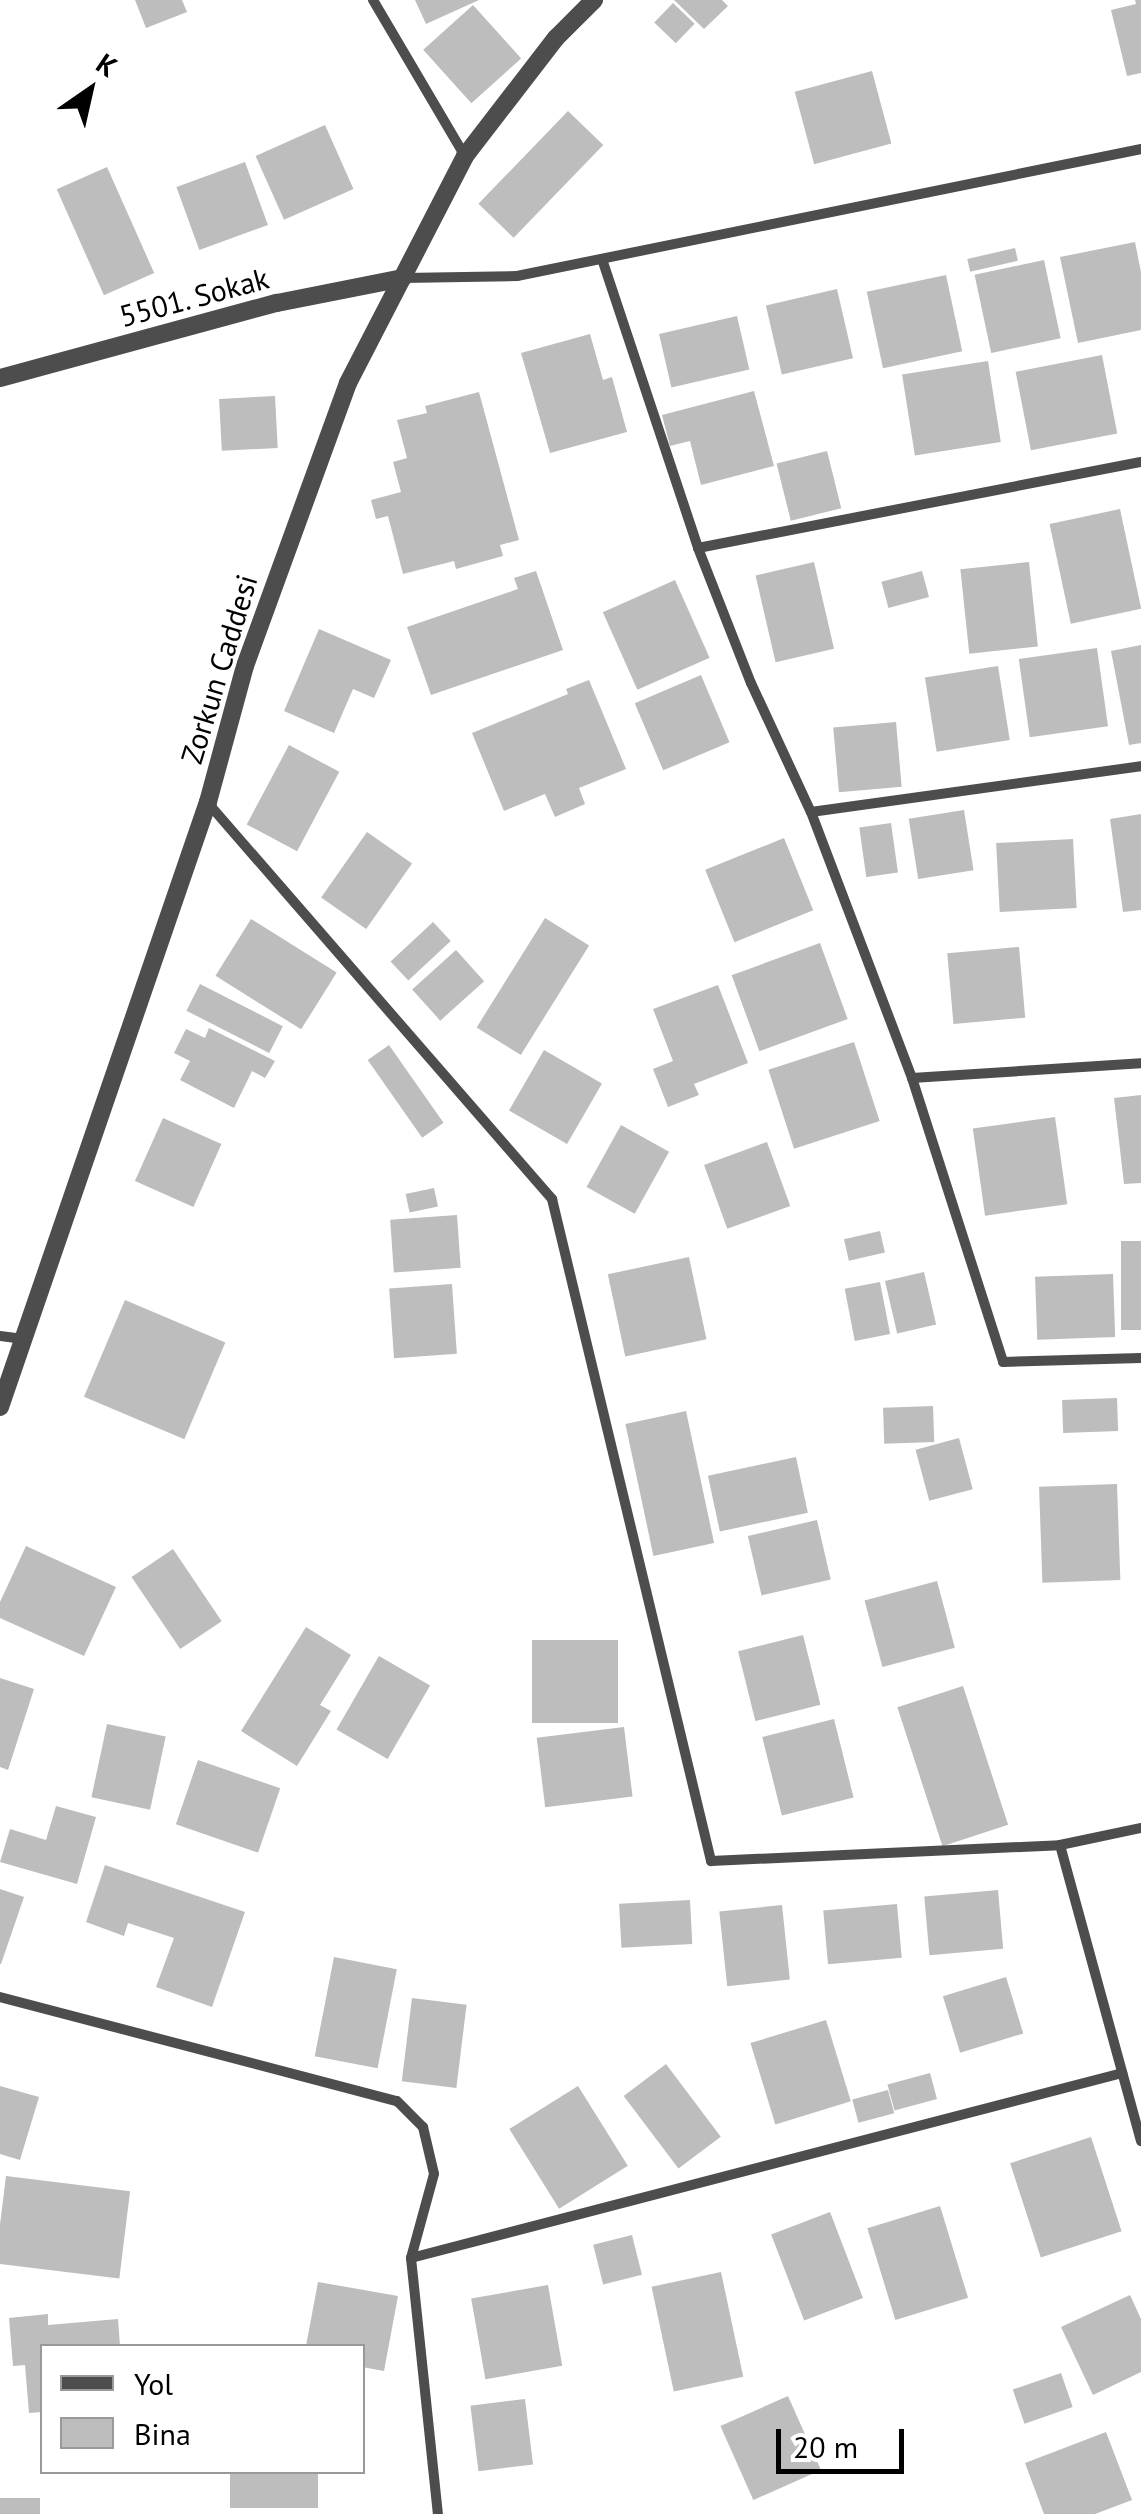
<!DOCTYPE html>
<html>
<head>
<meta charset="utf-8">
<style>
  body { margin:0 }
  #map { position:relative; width:1141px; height:2514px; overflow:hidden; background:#fff; font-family:"PT Sans",sans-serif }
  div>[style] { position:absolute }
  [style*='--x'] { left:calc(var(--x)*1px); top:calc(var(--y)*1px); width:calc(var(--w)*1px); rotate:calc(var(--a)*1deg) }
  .building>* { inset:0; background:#bdbdbd; transform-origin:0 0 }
  .minor>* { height:10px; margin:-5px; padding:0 5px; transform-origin:5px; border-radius:5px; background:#4d4d4d }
  .tertiary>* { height:18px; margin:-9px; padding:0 9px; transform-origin:9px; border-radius:9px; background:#4d4d4d }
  span { translate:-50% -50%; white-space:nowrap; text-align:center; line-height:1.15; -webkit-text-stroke:8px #fff; paint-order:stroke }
  .street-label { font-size:30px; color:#000 }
  .legend { position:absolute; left:40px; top:2344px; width:325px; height:130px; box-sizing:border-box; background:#fff; border:2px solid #999; margin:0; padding:12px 18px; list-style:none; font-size:30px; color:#000 }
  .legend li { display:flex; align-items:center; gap:20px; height:50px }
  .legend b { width:50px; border:2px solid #999 }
  .north { position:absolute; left:40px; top:40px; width:100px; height:100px; -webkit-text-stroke:8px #fff; paint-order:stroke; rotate:34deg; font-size:28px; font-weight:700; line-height:40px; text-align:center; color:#000 }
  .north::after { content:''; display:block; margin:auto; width:35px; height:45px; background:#000; clip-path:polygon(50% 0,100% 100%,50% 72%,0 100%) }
  .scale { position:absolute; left:776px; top:2429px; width:128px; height:45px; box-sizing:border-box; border:5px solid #000; border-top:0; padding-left:12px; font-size:30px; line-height:35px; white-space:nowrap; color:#000; -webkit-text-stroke:8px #fff; paint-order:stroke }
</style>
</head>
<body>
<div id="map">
  <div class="building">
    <div style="clip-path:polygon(135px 0,182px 0,187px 12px,146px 28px)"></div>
    <div style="clip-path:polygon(415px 0,479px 0,426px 24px)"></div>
    <div style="clip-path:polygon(674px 0,722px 0,728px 6px,704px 29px)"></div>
    <div style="clip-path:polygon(1135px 0,1141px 0,1141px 73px,1127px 76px,1111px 10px,1136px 4px)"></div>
    <div style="left:673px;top:3px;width:30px;height:27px;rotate:44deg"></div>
    <div style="left:473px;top:5px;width:72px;height:67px;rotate:48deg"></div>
    <div style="left:872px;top:71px;width:75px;height:80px;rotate:75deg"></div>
    <div style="left:568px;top:111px;width:49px;height:129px;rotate:44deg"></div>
    <div style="left:325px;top:125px;width:70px;height:76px;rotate:66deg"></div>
    <div style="left:245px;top:162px;width:67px;height:73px;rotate:70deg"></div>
    <div style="left:107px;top:167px;width:116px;height:55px;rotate:66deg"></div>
    <div style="clip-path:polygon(1135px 242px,1141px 272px,1141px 330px,1078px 343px,1060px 257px)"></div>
    <div style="left:1015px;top:248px;width:13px;height:49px;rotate:77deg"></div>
    <div style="left:1044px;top:260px;width:80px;height:71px;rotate:78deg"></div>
    <div style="left:946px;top:275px;width:78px;height:81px;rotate:78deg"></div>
    <div style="left:837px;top:289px;width:71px;height:73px;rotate:77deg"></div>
    <div style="left:737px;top:316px;width:55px;height:80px;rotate:77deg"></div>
    <div style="clip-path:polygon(590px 334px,603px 380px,612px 377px,627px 432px,550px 453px,521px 353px)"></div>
    <div style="left:1102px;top:355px;width:80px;height:88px;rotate:79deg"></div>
    <div style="left:988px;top:361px;width:82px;height:87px;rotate:81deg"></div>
    <div style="clip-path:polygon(754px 391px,774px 466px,701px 485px,690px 441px,670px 446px,662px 415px)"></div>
    <div style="clip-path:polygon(479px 392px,519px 540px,500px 545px,503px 556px,456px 569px,454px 561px,403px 574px,388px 516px,376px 519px,371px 500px,401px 492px,393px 462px,407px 458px,397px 420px,427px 413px,425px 406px)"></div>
    <div style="left:275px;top:396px;width:52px;height:56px;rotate:87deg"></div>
    <div style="left:827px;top:451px;width:59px;height:52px;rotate:76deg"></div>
    <div style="left:1120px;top:509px;width:102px;height:72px;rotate:78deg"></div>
    <div style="left:814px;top:562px;width:89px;height:60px;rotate:77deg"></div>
    <div style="left:1029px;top:562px;width:85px;height:69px;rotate:84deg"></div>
    <div style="clip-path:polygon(536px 571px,563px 650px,431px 695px,407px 627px,518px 589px,514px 578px)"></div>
    <div style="left:922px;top:571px;width:27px;height:42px;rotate:75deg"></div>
    <div style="left:675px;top:580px;width:85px;height:79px;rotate:66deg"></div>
    <div style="clip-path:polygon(319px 629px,391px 660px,374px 698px,353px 689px,334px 733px,284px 711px)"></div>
    <div style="clip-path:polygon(1141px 645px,1141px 743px,1129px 745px,1111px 651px)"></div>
    <div style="left:1097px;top:648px;width:79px;height:79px;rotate:82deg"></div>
    <div style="left:998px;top:666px;width:75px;height:74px;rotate:81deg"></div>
    <div style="left:701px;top:675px;width:73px;height:72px;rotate:67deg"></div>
    <div style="clip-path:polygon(589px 680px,626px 769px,579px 788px,585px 804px,555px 817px,545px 794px,504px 811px,472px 733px,568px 694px,566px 689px)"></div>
    <div style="left:896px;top:722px;width:65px;height:63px;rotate:85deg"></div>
    <div style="left:289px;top:745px;width:57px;height:90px;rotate:28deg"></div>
    <div style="left:964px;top:810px;width:61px;height:56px;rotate:81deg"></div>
    <div style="clip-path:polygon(1141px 814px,1141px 910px,1123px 912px,1110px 819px)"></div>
    <div style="left:891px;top:823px;width:50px;height:32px;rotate:82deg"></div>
    <div style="left:367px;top:832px;width:55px;height:80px;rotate:35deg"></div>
    <div style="left:784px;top:838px;width:78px;height:85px;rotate:68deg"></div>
    <div style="left:1073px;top:839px;width:69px;height:77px;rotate:87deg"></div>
    <div style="left:545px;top:918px;width:52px;height:129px;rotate:32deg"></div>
    <div style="left:251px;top:919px;width:101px;height:67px;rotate:32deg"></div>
    <div style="left:433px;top:922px;width:26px;height:58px;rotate:47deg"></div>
    <div style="left:820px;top:943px;width:81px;height:94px;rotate:70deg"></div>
    <div style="left:1019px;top:947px;width:71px;height:72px;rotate:85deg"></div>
    <div style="left:456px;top:950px;width:42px;height:59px;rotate:48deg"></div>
    <div style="left:200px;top:984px;width:93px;height:30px;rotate:27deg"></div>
    <div style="clip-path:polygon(718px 985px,748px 1063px,694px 1084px,699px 1095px,668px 1107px,653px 1069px,673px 1061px,653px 1009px)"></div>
    <div style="clip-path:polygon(209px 1028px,275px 1061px,265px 1078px,252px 1071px,234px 1108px,180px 1080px,190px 1061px,174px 1053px,186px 1029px,205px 1038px)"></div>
    <div style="left:854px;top:1042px;width:83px;height:90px;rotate:72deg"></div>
    <div style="left:389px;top:1045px;width:95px;height:26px;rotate:55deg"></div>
    <div style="left:544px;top:1050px;width:67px;height:70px;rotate:30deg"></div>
    <div style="clip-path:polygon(1141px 1095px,1141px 1183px,1124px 1184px,1114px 1098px)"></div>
    <div style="left:1055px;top:1117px;width:88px;height:83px;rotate:82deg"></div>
    <div style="left:163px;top:1118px;width:64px;height:69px;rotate:24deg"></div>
    <div style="left:621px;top:1125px;width:55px;height:71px;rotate:29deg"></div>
    <div style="left:767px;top:1142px;width:68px;height:67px;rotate:70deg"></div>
    <div style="left:434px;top:1188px;width:19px;height:29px;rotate:78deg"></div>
    <div style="left:457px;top:1215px;width:53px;height:67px;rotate:86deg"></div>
    <div style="left:880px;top:1231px;width:22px;height:37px;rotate:77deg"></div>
    <div style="left:1121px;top:1241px;width:20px;height:89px"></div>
    <div style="left:689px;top:1257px;width:84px;height:83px;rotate:78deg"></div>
    <div style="left:924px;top:1272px;width:54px;height:40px;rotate:77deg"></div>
    <div style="left:1113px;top:1274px;width:63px;height:78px;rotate:88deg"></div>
    <div style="left:880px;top:1282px;width:53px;height:36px;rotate:79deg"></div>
    <div style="left:452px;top:1284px;width:70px;height:63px;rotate:86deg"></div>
    <div style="left:125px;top:1300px;width:109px;height:105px;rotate:23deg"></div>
    <div style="left:1117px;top:1398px;width:33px;height:55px;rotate:88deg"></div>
    <div style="left:933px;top:1406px;width:36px;height:50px;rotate:88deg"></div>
    <div style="left:686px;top:1411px;width:135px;height:62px;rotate:78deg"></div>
    <div style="left:959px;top:1438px;width:53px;height:45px;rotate:75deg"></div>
    <div style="left:796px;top:1457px;width:57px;height:90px;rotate:78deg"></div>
    <div style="left:1117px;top:1484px;width:96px;height:78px;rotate:88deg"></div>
    <div style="left:817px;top:1520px;width:61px;height:71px;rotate:77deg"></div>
    <div style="clip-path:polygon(26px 1546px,116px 1587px,84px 1656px,0 1618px,0 1602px)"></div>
    <div style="left:173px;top:1549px;width:87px;height:50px;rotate:56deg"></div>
    <div style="left:937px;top:1581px;width:69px;height:75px;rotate:75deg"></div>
    <div style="clip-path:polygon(306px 1627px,351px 1655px,320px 1705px,331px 1711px,297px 1766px,241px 1731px)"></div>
    <div style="left:803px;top:1635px;width:72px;height:67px;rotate:76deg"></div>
    <div style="left:532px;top:1640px;width:86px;height:83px"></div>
    <div style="left:379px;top:1656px;width:59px;height:85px;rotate:30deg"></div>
    <div style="clip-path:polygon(0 1678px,34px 1689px,8px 1770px,0 1767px)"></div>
    <div style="left:963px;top:1686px;width:146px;height:69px;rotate:72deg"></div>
    <div style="left:834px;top:1719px;width:81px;height:74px;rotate:76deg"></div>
    <div style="left:107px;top:1724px;width:60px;height:75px;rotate:12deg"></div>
    <div style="left:624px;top:1727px;width:70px;height:88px;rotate:83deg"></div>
    <div style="left:198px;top:1760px;width:87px;height:68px;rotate:19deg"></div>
    <div style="clip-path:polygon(56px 1806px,96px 1817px,77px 1884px,0 1862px,10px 1829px,46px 1840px)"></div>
    <div style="clip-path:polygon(105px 1865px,245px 1912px,212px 2007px,156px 1987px,174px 1938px,128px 1923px,124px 1936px,86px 1922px)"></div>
    <div style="clip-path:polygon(0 1889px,24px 1897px,1px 1964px,0 1964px)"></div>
    <div style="left:998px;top:1890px;width:59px;height:74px;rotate:85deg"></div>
    <div style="left:690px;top:1900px;width:44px;height:71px;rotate:87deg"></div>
    <div style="left:897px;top:1904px;width:54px;height:74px;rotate:85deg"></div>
    <div style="left:782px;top:1905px;width:75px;height:63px;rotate:84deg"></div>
    <div style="left:334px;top:1957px;width:64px;height:101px;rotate:11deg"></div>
    <div style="left:1006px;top:1977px;width:59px;height:66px;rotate:73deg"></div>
    <div style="left:412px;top:1998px;width:55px;height:84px;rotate:7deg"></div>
    <div style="left:826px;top:2020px;width:85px;height:79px;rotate:73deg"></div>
    <div style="left:666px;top:2064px;width:91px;height:53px;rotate:53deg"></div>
    <div style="left:930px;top:2073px;width:27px;height:44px;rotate:75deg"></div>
    <div style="clip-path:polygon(0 2086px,39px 2097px,20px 2160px,0 2154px)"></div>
    <div style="left:578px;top:2086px;width:94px;height:81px;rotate:58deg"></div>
    <div style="left:888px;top:2090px;width:24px;height:37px;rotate:75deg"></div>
    <div style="left:1091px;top:2137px;width:99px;height:85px;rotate:72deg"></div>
    <div style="left:6px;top:2176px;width:125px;height:88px;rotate:7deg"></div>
    <div style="left:940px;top:2206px;width:96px;height:76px;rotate:73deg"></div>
    <div style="left:830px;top:2212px;width:92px;height:63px;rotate:69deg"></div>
    <div style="left:632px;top:2235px;width:41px;height:40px;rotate:76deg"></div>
    <div style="left:721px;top:2272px;width:107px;height:71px;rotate:78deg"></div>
    <div style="clip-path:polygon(318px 2282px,398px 2296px,384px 2371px,362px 2367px,362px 2346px,306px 2346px)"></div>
    <div style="left:548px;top:2285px;width:82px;height:78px;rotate:80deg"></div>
    <div style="clip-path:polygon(1130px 2295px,1141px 2319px,1141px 2372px,1093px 2395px,1061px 2327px)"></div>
    <div style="clip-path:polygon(48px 2314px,48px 2325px,118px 2319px,120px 2346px,42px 2346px,42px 2412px,29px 2413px,25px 2365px,13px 2366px,9px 2318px)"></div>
    <div style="left:1061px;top:2373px;width:36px;height:51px;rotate:71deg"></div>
    <div style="left:788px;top:2396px;width:81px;height:74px;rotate:66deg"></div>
    <div style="left:525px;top:2399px;width:66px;height:55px;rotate:83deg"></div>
    <div style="clip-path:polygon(1106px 2432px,1132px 2500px,1095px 2514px,1044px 2514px,1025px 2463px)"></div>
    <div style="left:230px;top:2472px;width:88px;height:36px"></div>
    <div style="left:0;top:2498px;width:40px;height:16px"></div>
  </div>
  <div class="minor">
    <div style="--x:373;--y:0;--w:181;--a:59.5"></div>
    <div style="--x:602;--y:259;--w:305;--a:71.6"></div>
    <div style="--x:698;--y:548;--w:145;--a:68.6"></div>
    <div style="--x:751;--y:683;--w:142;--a:65.1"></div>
    <div style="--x:811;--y:812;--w:285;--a:69.2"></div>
    <div style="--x:912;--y:1078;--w:298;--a:72.2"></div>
    <div style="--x:1003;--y:1362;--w:138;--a:-1.7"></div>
    <div style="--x:403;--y:278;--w:114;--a:-1"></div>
    <div style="--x:517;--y:276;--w:637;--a:-11.5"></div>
    <div style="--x:698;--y:548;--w:451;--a:-11"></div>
    <div style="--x:208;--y:803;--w:525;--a:49.02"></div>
    <div style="--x:552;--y:1199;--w:681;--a:76.49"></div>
    <div style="--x:711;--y:1861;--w:349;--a:-2.6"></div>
    <div style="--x:1060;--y:1845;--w:83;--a:-11.9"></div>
    <div style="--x:811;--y:812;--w:333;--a:-7.9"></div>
    <div style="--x:912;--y:1078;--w:229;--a:-3.7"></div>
    <div style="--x:0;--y:1336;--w:24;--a:7"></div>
    <div style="--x:1060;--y:1845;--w:307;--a:74.7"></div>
    <div style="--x:0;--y:1997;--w:410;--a:14.7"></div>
    <div style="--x:397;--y:2101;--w:37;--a:45"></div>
    <div style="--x:423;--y:2127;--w:48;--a:76.8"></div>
    <div style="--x:434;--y:2174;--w:87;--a:105.3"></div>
    <div style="--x:411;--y:2258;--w:257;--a:84"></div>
    <div style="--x:411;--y:2258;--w:735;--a:-14.58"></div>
  </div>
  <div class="tertiary">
    <div style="--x:0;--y:378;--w:287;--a:-15.2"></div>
    <div style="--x:277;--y:303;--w:128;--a:-11.2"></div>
    <div style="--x:0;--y:1407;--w:640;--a:-71.03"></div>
    <div style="--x:208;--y:802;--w:141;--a:-74.8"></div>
    <div style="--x:245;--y:666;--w:301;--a:-70"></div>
    <div style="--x:348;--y:383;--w:255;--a:-62.7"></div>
    <div style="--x:465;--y:156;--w:149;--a:-52.4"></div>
    <div style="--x:556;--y:38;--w:54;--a:-45"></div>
  </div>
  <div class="street-label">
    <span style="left:194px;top:297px;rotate:-15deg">5501. Sokak</span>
    <span style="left:219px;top:669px;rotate:-73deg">Zorkun Caddesi</span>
  </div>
  <ul class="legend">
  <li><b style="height:12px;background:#4d4d4d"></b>Yol</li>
  <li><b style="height:28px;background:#bdbdbd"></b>Bina</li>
  </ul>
  <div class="north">K</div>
  <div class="scale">20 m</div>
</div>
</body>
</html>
